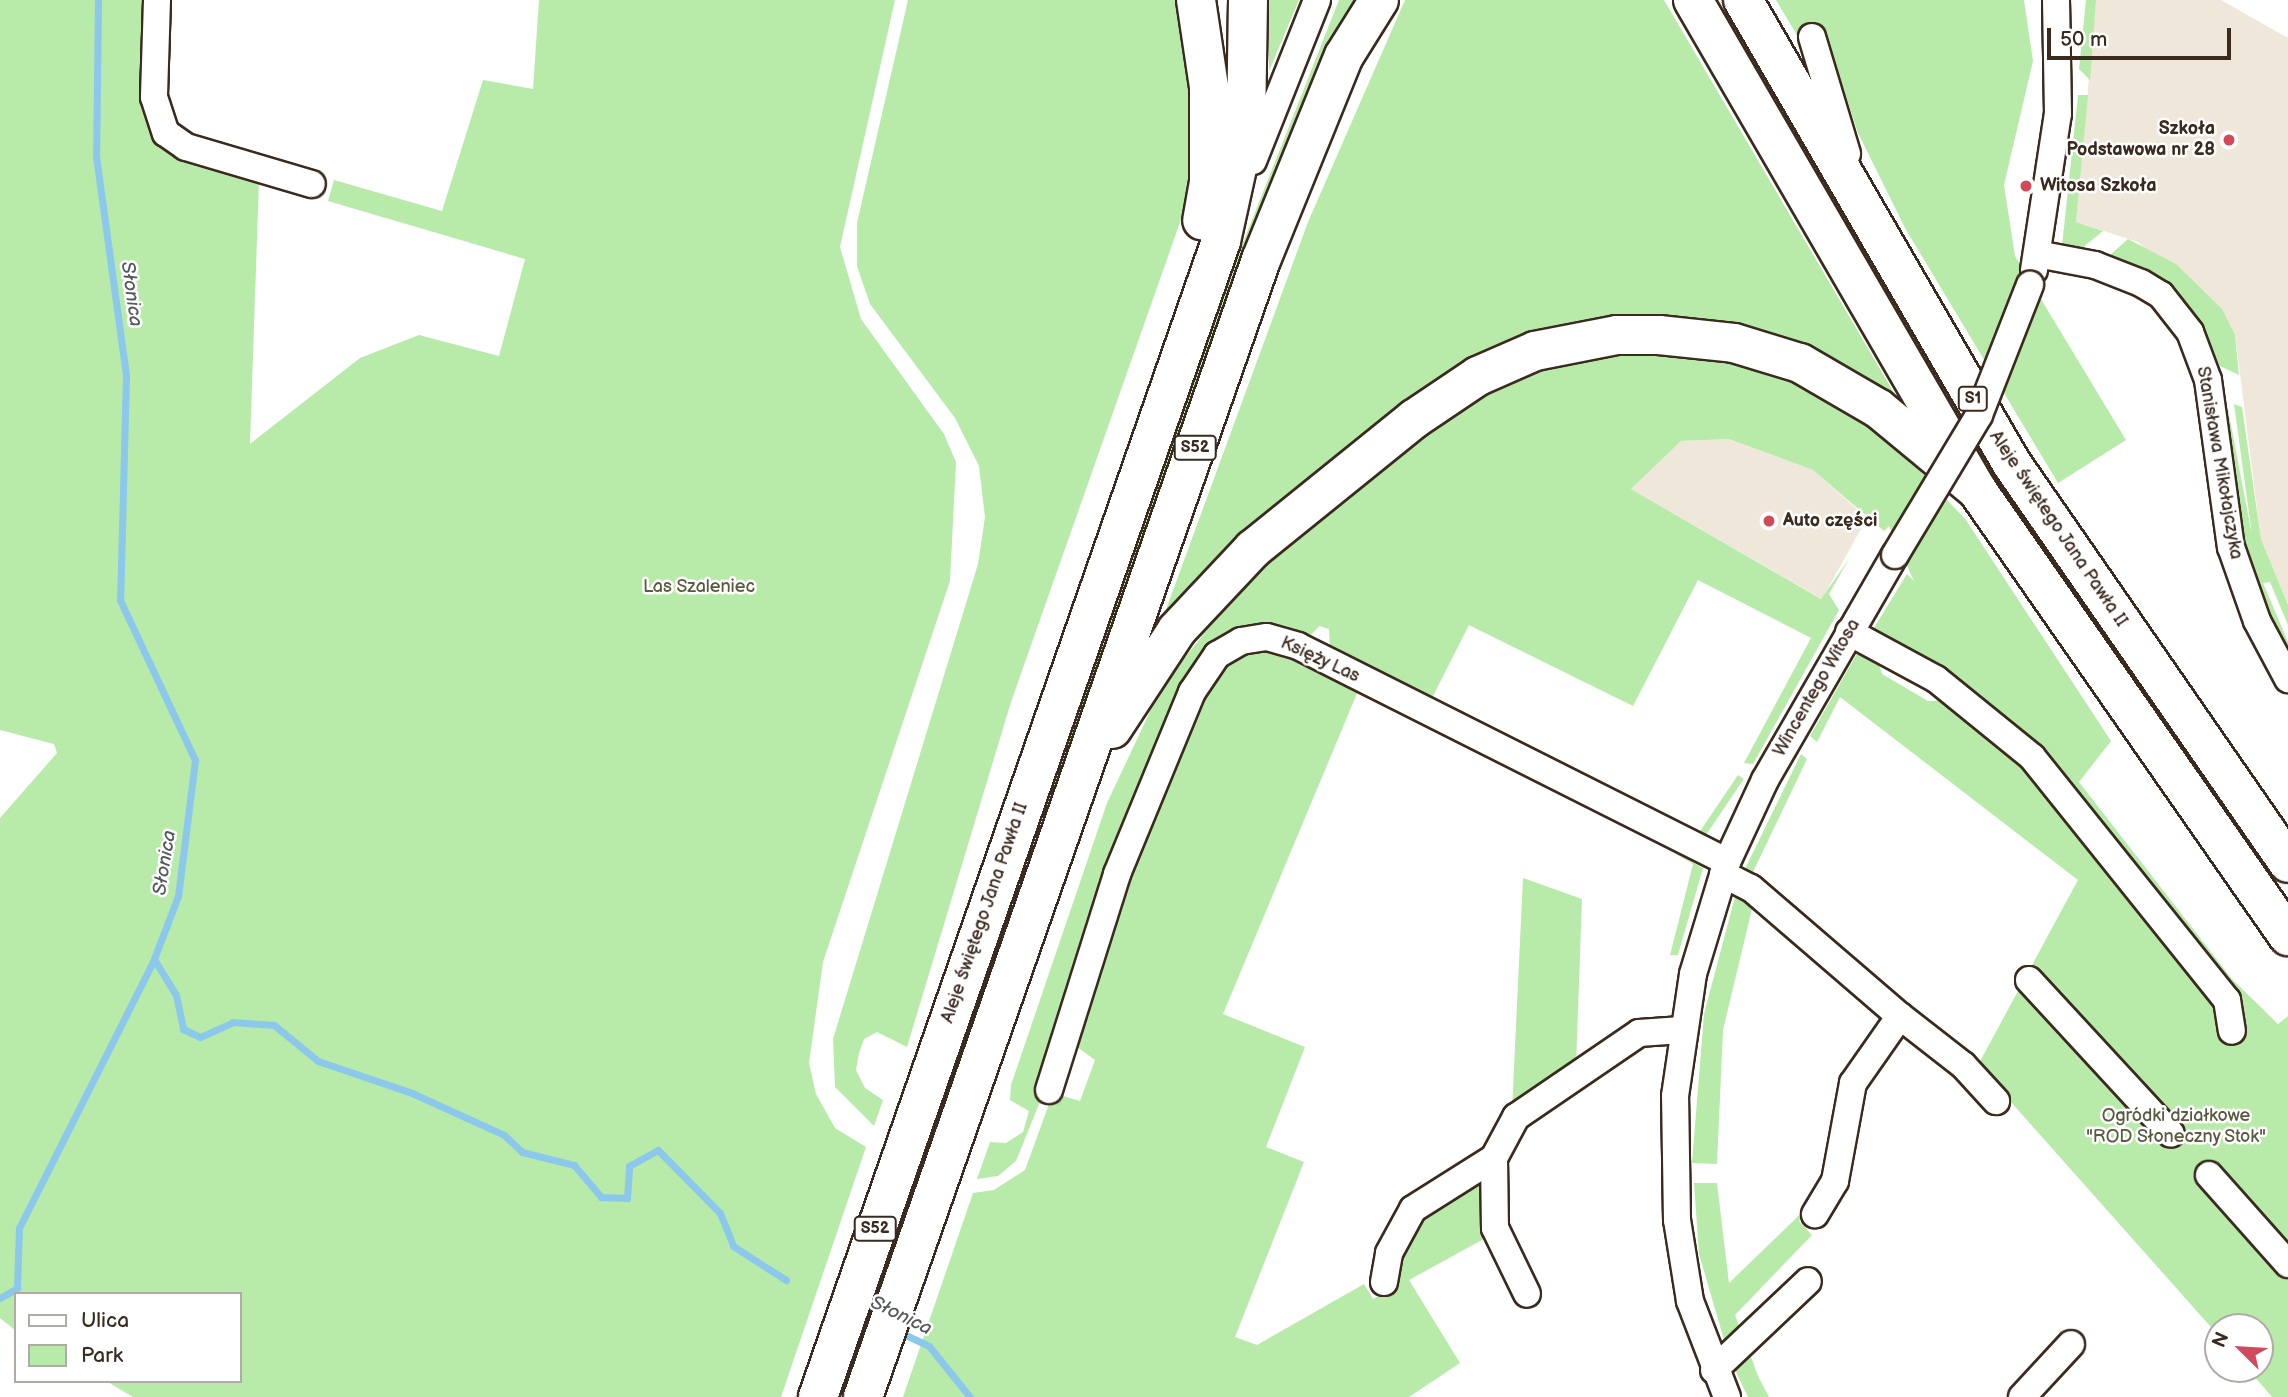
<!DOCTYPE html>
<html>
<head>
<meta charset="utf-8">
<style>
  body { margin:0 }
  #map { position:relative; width:2288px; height:1397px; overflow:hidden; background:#fff; font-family:"Balsamiq Sans",sans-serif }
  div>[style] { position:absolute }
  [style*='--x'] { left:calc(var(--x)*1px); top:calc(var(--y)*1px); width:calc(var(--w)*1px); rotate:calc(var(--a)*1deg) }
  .built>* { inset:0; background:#efe7d9 }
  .green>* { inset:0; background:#b8eaaa; transform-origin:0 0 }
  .stream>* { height:7px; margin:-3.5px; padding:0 3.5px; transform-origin:3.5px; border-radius:3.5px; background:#8cc7ec }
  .roads { filter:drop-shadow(2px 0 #3b2a1e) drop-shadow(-2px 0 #3b2a1e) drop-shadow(0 2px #3b2a1e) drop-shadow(0 -2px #3b2a1e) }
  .minor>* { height:26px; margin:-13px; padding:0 13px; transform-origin:13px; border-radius:13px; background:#fff }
  .highway>* { height:38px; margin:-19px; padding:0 19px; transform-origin:19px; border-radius:19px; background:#fff }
  .bridges { filter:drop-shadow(2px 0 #3b2a1e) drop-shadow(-2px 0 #3b2a1e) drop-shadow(0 2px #3b2a1e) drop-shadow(0 -2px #3b2a1e) }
  .minor-bridge>* { height:26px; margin:-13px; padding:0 13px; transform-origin:13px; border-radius:13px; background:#fff }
  .dots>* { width:19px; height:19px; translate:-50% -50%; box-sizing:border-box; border:4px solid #fff; border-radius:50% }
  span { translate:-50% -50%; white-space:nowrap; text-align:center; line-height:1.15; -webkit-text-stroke:5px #fff; paint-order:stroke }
  .shield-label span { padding:2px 5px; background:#fff; border:2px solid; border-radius:5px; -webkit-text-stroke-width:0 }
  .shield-label { font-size:16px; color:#3b2a1e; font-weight:700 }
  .poi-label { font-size:18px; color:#3b2a1e; font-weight:700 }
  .right { translate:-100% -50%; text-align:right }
  .left { translate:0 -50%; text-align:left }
  .street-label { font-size:18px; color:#3b2a1e }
  .park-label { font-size:18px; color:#5a5a41 }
  .water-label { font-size:19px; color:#53595c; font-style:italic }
  .legend { position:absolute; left:14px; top:1292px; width:228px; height:91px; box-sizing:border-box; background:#fff; border:2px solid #b1aaa5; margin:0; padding:9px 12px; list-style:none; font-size:21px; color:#3b2a1e }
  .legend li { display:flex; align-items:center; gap:14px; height:35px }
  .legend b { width:35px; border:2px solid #b1aaa5 }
  .north { position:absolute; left:2204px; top:1313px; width:70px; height:70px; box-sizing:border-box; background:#fff; border:2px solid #b1aaa5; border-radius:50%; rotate:294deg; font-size:19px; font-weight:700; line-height:28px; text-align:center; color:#3b2a1e }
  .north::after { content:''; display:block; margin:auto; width:24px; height:32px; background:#d1495b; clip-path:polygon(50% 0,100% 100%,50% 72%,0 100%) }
  .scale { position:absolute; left:2047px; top:28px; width:184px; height:32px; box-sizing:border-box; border:4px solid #3b2a1e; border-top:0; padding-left:9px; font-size:21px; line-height:24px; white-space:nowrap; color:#3b2a1e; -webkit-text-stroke:5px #fff; paint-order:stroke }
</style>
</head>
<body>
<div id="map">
  <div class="built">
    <div style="clip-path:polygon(2096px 0,2221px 0,2288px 38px,2288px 605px,2261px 539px,2235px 335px,2138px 242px,2076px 222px)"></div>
    <div style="clip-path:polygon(1729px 439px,1813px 470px,1867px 518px,1822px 599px,1631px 489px,1681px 441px)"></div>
  </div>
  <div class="green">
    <div style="clip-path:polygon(0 0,151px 0,152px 133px,259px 180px,250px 444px,360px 358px,419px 335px,499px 356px,525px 259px,328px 201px,334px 180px,442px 211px,483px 80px,533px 89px,539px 0,895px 0,840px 247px,861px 319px,944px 434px,956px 462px,950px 581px,823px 962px,809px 1063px,816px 1094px,835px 1128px,866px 1147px,781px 1397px,133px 1397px,106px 1381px,240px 1381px,240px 1294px,16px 1294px,16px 1331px,0 1318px,0 818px,57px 753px,54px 744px,0 730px)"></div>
    <div style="clip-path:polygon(908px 0,1186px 0,1196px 177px,1011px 702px,907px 1047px,877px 1032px,864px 1039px,859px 1053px,856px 1070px,865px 1088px,883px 1100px,874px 1126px,835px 1087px,833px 1039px,978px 564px,985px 517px,979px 466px,955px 418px,870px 304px,857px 266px,857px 223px)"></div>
    <div style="clip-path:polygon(1269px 0,1299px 0,1269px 71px)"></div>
    <div style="clip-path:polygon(1339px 0,1354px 0,1284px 163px,1049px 813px,1035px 808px,1155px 465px)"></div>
    <div style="clip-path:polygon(1405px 0,1664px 0,1907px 415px,1801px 348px,1516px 346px,1161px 623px,1308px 222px)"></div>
    <div style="clip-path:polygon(1776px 0,2024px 0,2033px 61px,2004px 185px,2015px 256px,2126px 440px,2058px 483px,1905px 228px,1858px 133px,1825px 33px,1800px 31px,1801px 42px)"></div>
    <div style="clip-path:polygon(2086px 0,2096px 0,2090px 80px,2079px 69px)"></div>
    <div style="clip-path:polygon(2078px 95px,2088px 95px,2076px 222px,2103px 231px,2081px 249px,2062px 246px)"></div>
    <div style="clip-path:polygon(2128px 239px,2176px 264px,2222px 309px,2235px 335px,2239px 375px,2220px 366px,2196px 315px,2166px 283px,2109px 256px)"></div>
    <div style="clip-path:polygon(1654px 351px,1728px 360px,1807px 387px,1842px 405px,1919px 470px,1966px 520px,2111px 741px,2079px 782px,2232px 979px,2278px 1024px,2288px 1016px,2288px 1397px,2272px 1397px,2248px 1369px,2260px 1369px,2260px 1327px,2218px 1327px,2218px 1335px,1978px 1065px,2078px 880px,1840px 697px,1817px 742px,1810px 736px,1859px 650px,1877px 657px,1882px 674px,1928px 701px,1956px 700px,2023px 756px,2236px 1027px,2035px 753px,1872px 631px,1907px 574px,1914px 581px,1889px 526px,1884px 531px,1813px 470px,1729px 439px,1681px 441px,1631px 489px,1821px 599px,1849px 559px,1829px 594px,1839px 610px,1753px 764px,1744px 763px,1811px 638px,1698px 580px,1633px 706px,1469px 625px,1431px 700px,1330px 650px,1329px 629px,1319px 626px,1308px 638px,1227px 639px,1016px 1161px,998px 1176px,977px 1179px,990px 1142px,1006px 1143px,1023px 1132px,1029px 1111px,1010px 1100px,1011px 1085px,1107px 803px,1162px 686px,1223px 610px,1217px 601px,1473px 395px,1528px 368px)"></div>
    <div style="clip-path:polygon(2234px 404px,2242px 407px,2261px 539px,2288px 605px,2288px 625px,2270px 582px,2263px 583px,2288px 642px,2288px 660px,2246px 560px,2222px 407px,2228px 409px,2252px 535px)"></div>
    <div style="clip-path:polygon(1276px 646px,1358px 691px,1223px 1014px,1305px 1047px,1266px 1147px,1304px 1162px,1235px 1337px,1257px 1345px,1364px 1284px,1373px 1299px,1395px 1287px,1394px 1260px,1411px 1221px,1481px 1171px,1491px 1235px,1409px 1280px,1460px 1363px,1409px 1397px,903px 1397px,973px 1193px,994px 1190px,1025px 1170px,1053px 1093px,1080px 1101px,1095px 1060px,1073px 1044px,1091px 970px,1197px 700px,1233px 655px)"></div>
    <div style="clip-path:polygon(1801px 754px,1807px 759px,1753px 872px,1784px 897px,1778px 899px,1745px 869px)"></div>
    <div style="left:1738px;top:775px;width:7px;height:71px;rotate:34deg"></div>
    <div style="clip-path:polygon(1640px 833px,1703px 868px,1678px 955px,1670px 955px,1693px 864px)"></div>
    <div style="clip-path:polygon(1523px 878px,1582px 899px,1576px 1066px,1512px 1110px)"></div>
    <div style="clip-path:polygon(1736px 893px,1769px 917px,1752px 909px,1723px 1030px,1717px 1164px,1692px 1163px,1704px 1014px)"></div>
    <div style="clip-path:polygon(1694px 1183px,1717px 1183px,1729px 1283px,1819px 1196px,1799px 1221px,1812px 1235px,1735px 1315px,1743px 1337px,1727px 1350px,1699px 1254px)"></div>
    <div style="clip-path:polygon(1750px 1354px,1758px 1376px,1769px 1397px,1748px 1397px,1734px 1368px)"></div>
  </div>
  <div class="stream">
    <div style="--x:98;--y:0;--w:156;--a:90.7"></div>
    <div style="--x:96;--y:156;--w:222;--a:82.2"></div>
    <div style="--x:126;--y:376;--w:224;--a:91.5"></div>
    <div style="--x:120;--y:600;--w:177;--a:64.9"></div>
    <div style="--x:195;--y:760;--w:137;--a:97.1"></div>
    <div style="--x:178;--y:896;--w:67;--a:110.9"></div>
    <div style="--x:154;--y:959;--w:42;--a:58.6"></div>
    <div style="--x:176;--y:995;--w:35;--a:78"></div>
    <div style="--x:183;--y:1029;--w:19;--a:25"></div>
    <div style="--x:200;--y:1037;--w:36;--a:-24"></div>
    <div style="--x:233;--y:1022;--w:41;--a:4.2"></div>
    <div style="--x:274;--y:1025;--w:57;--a:39.3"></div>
    <div style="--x:318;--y:1061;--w:99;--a:18.8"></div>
    <div style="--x:412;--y:1093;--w:101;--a:24.5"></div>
    <div style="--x:504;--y:1135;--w:25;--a:43"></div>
    <div style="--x:522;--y:1152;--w:54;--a:14"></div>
    <div style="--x:574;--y:1165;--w:42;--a:49.8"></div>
    <div style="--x:601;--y:1197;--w:26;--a:2"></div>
    <div style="--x:627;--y:1198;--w:32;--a:-86"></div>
    <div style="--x:629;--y:1166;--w:33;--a:-29"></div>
    <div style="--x:658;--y:1150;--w:88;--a:45.5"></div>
    <div style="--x:720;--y:1213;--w:35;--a:68"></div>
    <div style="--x:733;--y:1246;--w:63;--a:32.7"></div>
    <div style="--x:0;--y:1298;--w:20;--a:-30"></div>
    <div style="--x:17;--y:1288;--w:60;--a:-88.1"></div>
    <div style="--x:19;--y:1228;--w:301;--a:-63.3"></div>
    <div style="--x:897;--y:1331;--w:35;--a:25"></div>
    <div style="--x:929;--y:1346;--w:65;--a:51.2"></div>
  </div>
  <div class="roads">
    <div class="minor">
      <div style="--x:157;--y:0;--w:97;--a:91.8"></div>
      <div style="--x:154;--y:97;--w:38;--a:72"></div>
      <div style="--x:166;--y:133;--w:24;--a:35"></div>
      <div style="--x:186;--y:147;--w:131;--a:16.4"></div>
      <div style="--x:1812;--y:37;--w:122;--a:73.3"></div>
      <div style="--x:1253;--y:161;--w:173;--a:-68.3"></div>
      <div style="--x:2037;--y:254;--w:59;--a:10.7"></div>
      <div style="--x:2095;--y:265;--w:49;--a:21.4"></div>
      <div style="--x:2141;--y:283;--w:23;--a:31"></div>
      <div style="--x:2161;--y:295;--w:47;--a:51.9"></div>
      <div style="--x:2190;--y:332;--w:51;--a:69.4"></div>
      <div style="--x:2208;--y:380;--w:169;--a:82.2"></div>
      <div style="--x:2231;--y:547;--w:78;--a:70.6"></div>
      <div style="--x:2257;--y:621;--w:66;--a:61.9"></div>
      <div style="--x:2034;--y:270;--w:158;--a:-81.3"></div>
      <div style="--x:2058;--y:114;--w:114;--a:-91"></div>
      <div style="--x:1849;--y:632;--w:99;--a:28.4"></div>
      <div style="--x:1936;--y:679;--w:124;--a:39.1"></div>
      <div style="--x:2032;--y:757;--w:312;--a:51.3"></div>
      <div style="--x:2227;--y:1000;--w:31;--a:81"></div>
      <div style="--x:1723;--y:874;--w:31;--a:27"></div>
      <div style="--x:1751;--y:888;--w:196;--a:40.7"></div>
      <div style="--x:1900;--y:1016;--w:82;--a:125"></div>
      <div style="--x:1853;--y:1083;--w:100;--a:100.4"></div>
      <div style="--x:1835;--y:1181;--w:39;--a:121"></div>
      <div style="--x:2029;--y:980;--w:209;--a:47.3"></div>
      <div style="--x:1900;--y:1016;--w:80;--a:37.9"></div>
      <div style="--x:1963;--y:1065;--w:49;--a:47.5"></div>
      <div style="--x:1049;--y:1090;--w:226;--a:-72.5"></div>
      <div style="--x:1117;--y:874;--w:197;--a:-67.6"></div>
      <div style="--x:1192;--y:692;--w:45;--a:-56"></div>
      <div style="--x:1217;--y:655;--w:28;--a:-30"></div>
      <div style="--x:1241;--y:641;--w:26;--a:-9"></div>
      <div style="--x:1267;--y:637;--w:32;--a:16"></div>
      <div style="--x:1298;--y:646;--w:480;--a:26.7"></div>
      <div style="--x:1494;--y:1158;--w:70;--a:89.2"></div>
      <div style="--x:1495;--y:1228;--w:73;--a:64.1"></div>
      <div style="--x:2209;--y:1175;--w:119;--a:48.4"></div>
      <div style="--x:1384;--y:1282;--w:29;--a:-80"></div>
      <div style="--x:1389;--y:1253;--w:50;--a:-61.4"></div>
      <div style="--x:1413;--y:1209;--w:96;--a:-32.2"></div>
      <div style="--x:1494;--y:1158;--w:47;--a:-61.8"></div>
      <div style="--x:1516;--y:1117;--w:149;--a:-34.3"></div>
      <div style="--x:1639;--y:1033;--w:43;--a:-4"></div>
      <div style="--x:1714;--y:1370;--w:129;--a:-43.4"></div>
      <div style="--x:1727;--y:1397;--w:103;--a:-111.1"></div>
      <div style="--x:1690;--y:1301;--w:82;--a:-99.1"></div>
      <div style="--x:1677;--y:1220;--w:124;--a:-90.9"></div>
      <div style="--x:1675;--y:1096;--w:123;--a:-81.6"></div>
      <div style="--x:1693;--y:974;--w:117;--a:-73.1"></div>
      <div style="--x:1727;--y:862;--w:90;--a:-65.1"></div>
      <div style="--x:1765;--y:780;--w:260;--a:-60"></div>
      <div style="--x:2022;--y:1397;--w:72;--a:-47.2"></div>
    </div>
    <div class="highway">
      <div style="--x:1196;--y:0;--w:88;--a:81.5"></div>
      <div style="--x:1209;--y:87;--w:95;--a:90"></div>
      <div style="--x:1209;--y:182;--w:39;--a:100"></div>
      <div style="--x:1693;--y:0;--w:566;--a:59.9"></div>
      <div style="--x:1977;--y:490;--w:544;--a:55.11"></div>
      <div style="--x:1743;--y:0;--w:536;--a:59.9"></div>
      <div style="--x:2012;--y:464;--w:485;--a:55.3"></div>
      <div style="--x:1112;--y:729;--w:118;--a:-56.7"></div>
      <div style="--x:1177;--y:630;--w:111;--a:-46.8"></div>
      <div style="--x:1253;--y:549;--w:207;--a:-38.9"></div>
      <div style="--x:1414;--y:419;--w:77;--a:-33.9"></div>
      <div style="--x:1478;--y:376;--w:62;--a:-23.7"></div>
      <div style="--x:1535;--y:351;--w:84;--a:-11"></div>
      <div style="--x:1617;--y:335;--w:42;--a:0"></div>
      <div style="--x:1659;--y:335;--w:75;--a:6.1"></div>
      <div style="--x:1734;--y:343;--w:69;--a:16.9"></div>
      <div style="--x:1800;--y:363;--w:91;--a:30.2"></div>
      <div style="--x:1879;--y:409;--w:127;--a:39.6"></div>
      <div style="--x:818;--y:1397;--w:1224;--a:-70.78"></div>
      <div style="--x:1221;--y:241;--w:117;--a:-77.6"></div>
      <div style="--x:1246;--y:127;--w:127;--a:-89.1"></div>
      <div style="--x:863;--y:1397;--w:1205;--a:-70.71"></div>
      <div style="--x:1261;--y:260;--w:220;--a:-67.9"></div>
      <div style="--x:1344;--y:56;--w:66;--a:-58"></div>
    </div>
  </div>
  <div class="bridges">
    <div class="minor-bridge">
      <div style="--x:1895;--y:555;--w:163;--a:-59"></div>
      <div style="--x:1979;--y:415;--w:140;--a:-68.6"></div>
    </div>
  </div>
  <div class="dots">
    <div style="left:2229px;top:140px;background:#d1495b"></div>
    <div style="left:2026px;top:186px;background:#d1495b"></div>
    <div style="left:1769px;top:521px;background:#d1495b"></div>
  </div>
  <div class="shield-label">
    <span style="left:1973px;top:399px">S1</span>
    <span style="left:1195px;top:448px">S52</span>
    <span style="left:875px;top:1229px">S52</span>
  </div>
  <div class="poi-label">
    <span class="right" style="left:2215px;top:140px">Szkoła<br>Podstawowa nr 28</span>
    <span class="left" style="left:2040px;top:186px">Witosa Szkoła</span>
    <span class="left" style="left:1783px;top:521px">Auto części</span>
  </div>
  <div class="street-label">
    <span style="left:2219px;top:463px;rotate:80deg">Stanisława Mikołajczyka</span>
    <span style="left:2058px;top:529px;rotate:56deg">Aleje świętego Jana Pawła II</span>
    <span style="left:1320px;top:660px;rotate:25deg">Księży Las</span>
    <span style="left:1817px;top:688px;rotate:-60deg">Wincentego Witosa</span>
    <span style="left:985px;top:913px;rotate:-71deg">Aleje świętego Jana Pawła II</span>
  </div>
  <div class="park-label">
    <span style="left:699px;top:587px">Las Szaleniec</span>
    <span style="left:2176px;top:1127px">Ogródki działkowe<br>"ROD Słoneczny Stok"</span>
  </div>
  <div class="water-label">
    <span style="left:131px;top:294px;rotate:82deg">Słonica</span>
    <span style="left:165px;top:863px;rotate:-81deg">Słonica</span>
    <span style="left:901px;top:1316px;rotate:26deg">Słonica</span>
  </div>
  <ul class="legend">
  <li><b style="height:9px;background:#fff"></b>Ulica</li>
  <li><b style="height:19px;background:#b8eaaa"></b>Park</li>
  </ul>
  <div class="north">N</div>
  <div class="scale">50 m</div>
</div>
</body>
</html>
